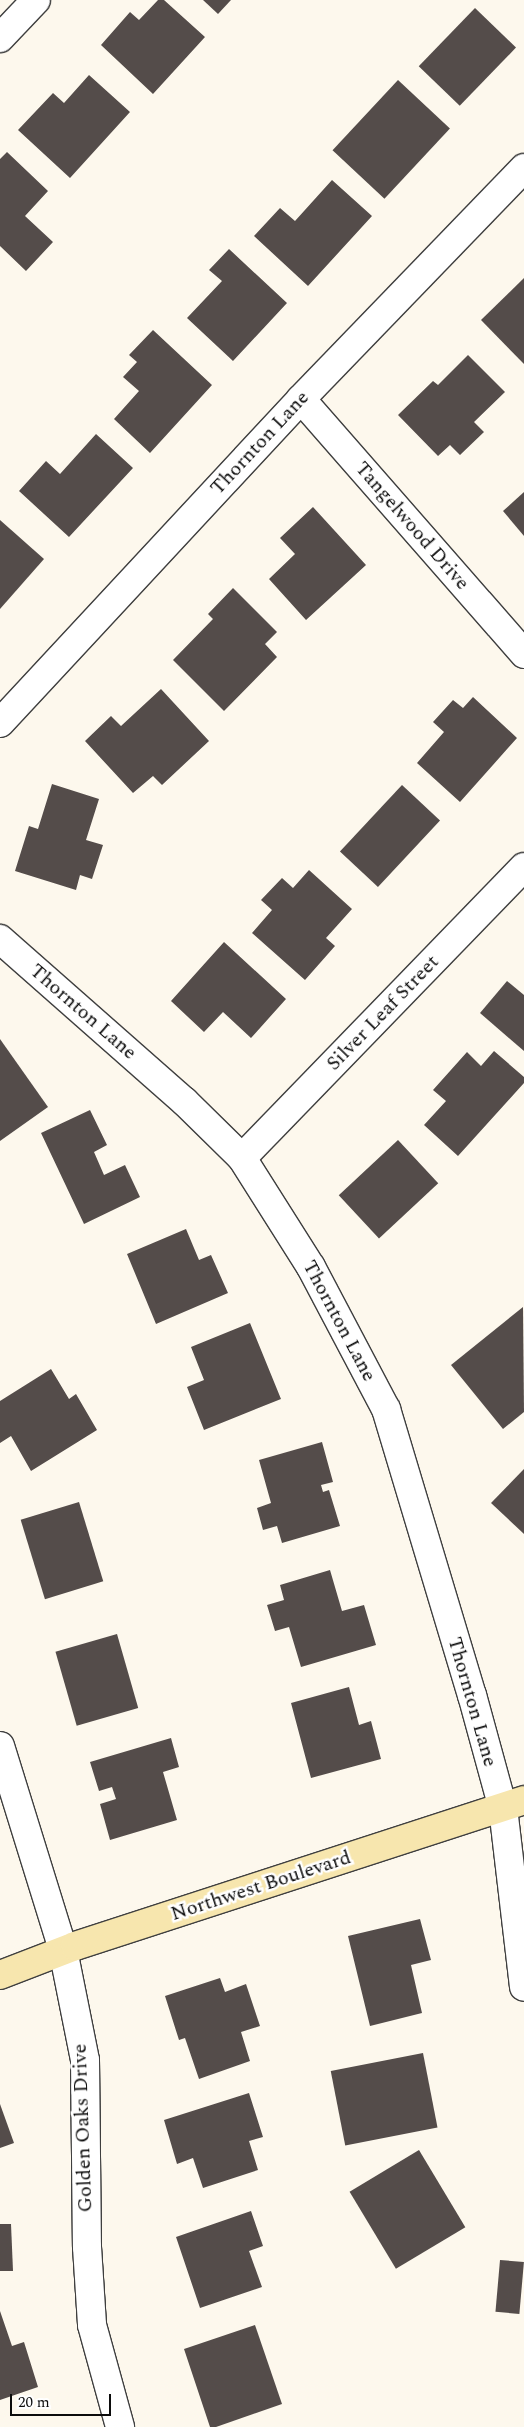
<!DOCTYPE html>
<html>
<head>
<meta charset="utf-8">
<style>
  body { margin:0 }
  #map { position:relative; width:524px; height:2427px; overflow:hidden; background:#fdf8ed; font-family:Spectral,serif }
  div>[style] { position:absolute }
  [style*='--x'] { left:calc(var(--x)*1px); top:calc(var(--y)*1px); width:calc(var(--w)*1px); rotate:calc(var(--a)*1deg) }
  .building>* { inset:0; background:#544c4a; transform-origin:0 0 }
  .roads { filter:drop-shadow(1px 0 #3f3f3f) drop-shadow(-1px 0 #3f3f3f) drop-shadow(0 1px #3f3f3f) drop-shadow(0 -1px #3f3f3f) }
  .street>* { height:28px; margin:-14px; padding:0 14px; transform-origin:14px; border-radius:14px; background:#fff }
  .secondary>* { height:28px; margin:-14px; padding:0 14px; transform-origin:14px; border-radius:14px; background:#f7e6ae }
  span { translate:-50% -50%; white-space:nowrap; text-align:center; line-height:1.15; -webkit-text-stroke:5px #fff; paint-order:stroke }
  .street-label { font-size:20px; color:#0c0c0c }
  .scale { position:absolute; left:10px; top:2394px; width:101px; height:22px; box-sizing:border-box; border:2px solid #0c0c0c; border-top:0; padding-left:6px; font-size:15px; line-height:18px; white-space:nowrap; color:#0c0c0c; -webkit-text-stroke:4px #fff; paint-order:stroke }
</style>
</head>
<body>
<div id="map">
  <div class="building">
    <div style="clip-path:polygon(158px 0,164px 0,205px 37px,153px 94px,101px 45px,130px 12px,139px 20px)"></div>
    <div style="clip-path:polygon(203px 0,231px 0,218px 14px)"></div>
    <div style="left:475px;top:8px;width:57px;height:81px;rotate:44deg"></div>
    <div style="clip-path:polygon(89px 75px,130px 112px,70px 178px,18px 130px,53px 93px,64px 103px)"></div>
    <div style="left:398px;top:80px;width:71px;height:96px;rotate:43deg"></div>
    <div style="clip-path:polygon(7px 152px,48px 191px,25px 216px,53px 242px,26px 271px,0 246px,0 159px)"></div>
    <div style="clip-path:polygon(332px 180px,372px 216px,308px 286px,254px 236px,280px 208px,295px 221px)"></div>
    <div style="clip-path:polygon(229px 249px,287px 303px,233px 361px,187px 318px,222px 281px,209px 270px)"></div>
    <div style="clip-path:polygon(524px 278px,524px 364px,481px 320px)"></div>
    <div style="clip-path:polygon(153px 330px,212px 385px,150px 453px,114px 419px,139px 391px,123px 377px,137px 362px,129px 355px)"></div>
    <div style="clip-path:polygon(468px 355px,505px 392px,474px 422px,484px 432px,460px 455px,450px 445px,438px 456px,398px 415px,433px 381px,438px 385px)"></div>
    <div style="clip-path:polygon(96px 434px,133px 468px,69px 537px,19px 491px,46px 461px,60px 474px)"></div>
    <div style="clip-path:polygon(524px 492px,524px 536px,503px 511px)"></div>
    <div style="clip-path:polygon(313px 507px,366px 565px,306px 620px,269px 579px,295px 554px,280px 538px)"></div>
    <div style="clip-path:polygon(0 520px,44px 559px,0 609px)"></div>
    <div style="clip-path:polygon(233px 588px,277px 632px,265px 644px,277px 657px,224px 711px,173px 660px,213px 619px,208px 614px)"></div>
    <div style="clip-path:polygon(161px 689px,209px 741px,162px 785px,153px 776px,133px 793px,85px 741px,111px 716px,121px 726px)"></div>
    <div style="clip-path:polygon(473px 697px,517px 738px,460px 802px,417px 763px,444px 732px,433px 722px,453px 700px,463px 708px)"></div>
    <div style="clip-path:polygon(52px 784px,99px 799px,86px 840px,103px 845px,92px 879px,80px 875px,76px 890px,15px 871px,29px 826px,38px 829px)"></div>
    <div style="left:402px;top:785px;width:52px;height:91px;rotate:43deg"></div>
    <div style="clip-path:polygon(309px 870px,352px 909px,326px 938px,335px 946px,305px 980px,252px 933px,272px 910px,261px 900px,282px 878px,293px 888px)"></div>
    <div style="clip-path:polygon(224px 942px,286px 999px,251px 1038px,223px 1012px,204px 1032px,171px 1001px)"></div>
    <div style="clip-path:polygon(507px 981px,524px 995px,524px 1051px,480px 1013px)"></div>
    <div style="clip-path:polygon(0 1039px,48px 1107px,0 1141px)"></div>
    <div style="clip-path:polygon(494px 1051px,524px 1077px,524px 1083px,458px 1156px,424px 1125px,446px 1101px,433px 1090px,467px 1052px,481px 1066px)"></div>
    <div style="clip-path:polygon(90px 1110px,107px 1145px,94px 1152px,104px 1175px,125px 1165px,140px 1197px,84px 1224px,41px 1133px)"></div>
    <div style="left:398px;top:1140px;width:59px;height:81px;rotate:47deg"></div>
    <div style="clip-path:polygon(186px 1229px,199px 1260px,211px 1255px,228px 1293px,156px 1324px,127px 1254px)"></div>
    <div style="clip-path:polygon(523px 1307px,524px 1412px,503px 1429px,451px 1365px)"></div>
    <div style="clip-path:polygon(250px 1323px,281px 1399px,204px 1430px,187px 1387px,204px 1380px,191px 1347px)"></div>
    <div style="clip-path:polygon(51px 1369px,69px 1399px,76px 1394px,97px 1430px,31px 1471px,11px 1436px,0 1443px,0 1401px)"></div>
    <div style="clip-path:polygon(322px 1442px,333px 1482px,321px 1485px,323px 1492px,329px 1490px,340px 1526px,282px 1543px,277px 1526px,263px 1530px,257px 1508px,271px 1503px,259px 1460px)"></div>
    <div style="clip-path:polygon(524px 1469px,524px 1534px,491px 1503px)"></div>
    <div style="left:79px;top:1502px;width:83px;height:61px;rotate:73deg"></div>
    <div style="clip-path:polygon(330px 1570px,342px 1611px,364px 1605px,376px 1645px,301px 1667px,289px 1627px,275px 1631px,267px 1605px,284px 1600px,280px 1585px)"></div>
    <div style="left:117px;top:1634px;width:77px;height:64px;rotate:74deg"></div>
    <div style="clip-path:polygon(349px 1687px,359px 1725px,371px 1721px,381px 1759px,311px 1778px,291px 1703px)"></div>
    <div style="clip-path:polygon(171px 1738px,179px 1767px,163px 1772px,177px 1820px,110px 1840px,100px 1804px,116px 1799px,112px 1787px,99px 1791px,90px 1762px)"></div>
    <div style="clip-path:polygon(420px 1919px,431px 1960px,411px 1965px,422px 2013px,370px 2026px,348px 1936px)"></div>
    <div style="clip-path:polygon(220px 1978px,225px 1992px,246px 1984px,260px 2026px,241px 2032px,250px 2061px,199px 2079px,185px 2038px,179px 2040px,165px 1996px)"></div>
    <div style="left:423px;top:2053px;width:76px;height:94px;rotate:79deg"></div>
    <div style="clip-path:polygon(249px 2093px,263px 2137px,249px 2141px,258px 2170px,203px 2188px,193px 2158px,177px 2164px,164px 2120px)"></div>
    <div style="clip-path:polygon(0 2104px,14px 2143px,0 2148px)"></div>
    <div style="left:419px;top:2150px;width:90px;height:81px;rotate:59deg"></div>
    <div style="clip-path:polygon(251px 2211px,263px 2246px,249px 2251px,262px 2287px,200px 2308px,176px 2237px)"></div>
    <div style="clip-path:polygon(0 2224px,11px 2224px,13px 2271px,0 2271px)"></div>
    <div style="left:500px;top:2260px;width:24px;height:52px;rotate:5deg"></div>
    <div style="clip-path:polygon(0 2311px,12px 2346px,24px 2342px,38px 2387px,0 2400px)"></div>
    <div style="clip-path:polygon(255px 2325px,282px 2404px,216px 2427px,210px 2427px,184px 2349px)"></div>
  </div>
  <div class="roads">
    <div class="street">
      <div style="--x:0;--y:38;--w:52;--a:-46.5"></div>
      <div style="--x:301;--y:399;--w:339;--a:48.8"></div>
      <div style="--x:0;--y:723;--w:442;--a:-47.1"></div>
      <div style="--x:301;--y:399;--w:321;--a:-46"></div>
      <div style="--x:0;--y:939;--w:245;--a:41.4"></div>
      <div style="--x:184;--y:1101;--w:81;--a:44.5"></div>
      <div style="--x:242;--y:1158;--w:129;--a:57.7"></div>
      <div style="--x:311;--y:1267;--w:161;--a:62.2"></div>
      <div style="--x:386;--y:1409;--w:299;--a:73.3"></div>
      <div style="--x:472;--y:1695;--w:117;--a:74.7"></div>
      <div style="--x:503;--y:1808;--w:180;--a:83.3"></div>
      <div style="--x:242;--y:1158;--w:405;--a:-45.9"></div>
      <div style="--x:0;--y:1746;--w:214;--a:72.8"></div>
      <div style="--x:63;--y:1950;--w:112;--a:78.7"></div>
      <div style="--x:85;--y:2060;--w:187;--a:89.4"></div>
      <div style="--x:87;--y:2247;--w:78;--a:86.3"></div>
      <div style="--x:92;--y:2325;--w:106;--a:74.6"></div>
    </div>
    <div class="secondary">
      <div style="--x:0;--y:1975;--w:80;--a:-21.1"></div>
      <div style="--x:75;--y:1946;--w:472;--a:-18"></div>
    </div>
  </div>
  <div class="street-label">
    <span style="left:260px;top:443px;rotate:-47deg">Thornton Lane</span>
    <span style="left:412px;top:526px;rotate:49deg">Tangelwood Drive</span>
    <span style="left:83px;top:1012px;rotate:41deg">Thornton Lane</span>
    <span style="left:383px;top:1013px;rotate:-46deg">Silver Leaf Street</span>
    <span style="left:339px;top:1321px;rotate:62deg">Thornton Lane</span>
    <span style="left:472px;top:1702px;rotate:74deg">Thornton Lane</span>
    <span style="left:261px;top:1886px;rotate:-18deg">Northwest Boulevard</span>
    <span style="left:83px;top:2128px;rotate:-92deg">Golden Oaks Drive</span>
  </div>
  <div class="scale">20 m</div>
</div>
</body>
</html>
